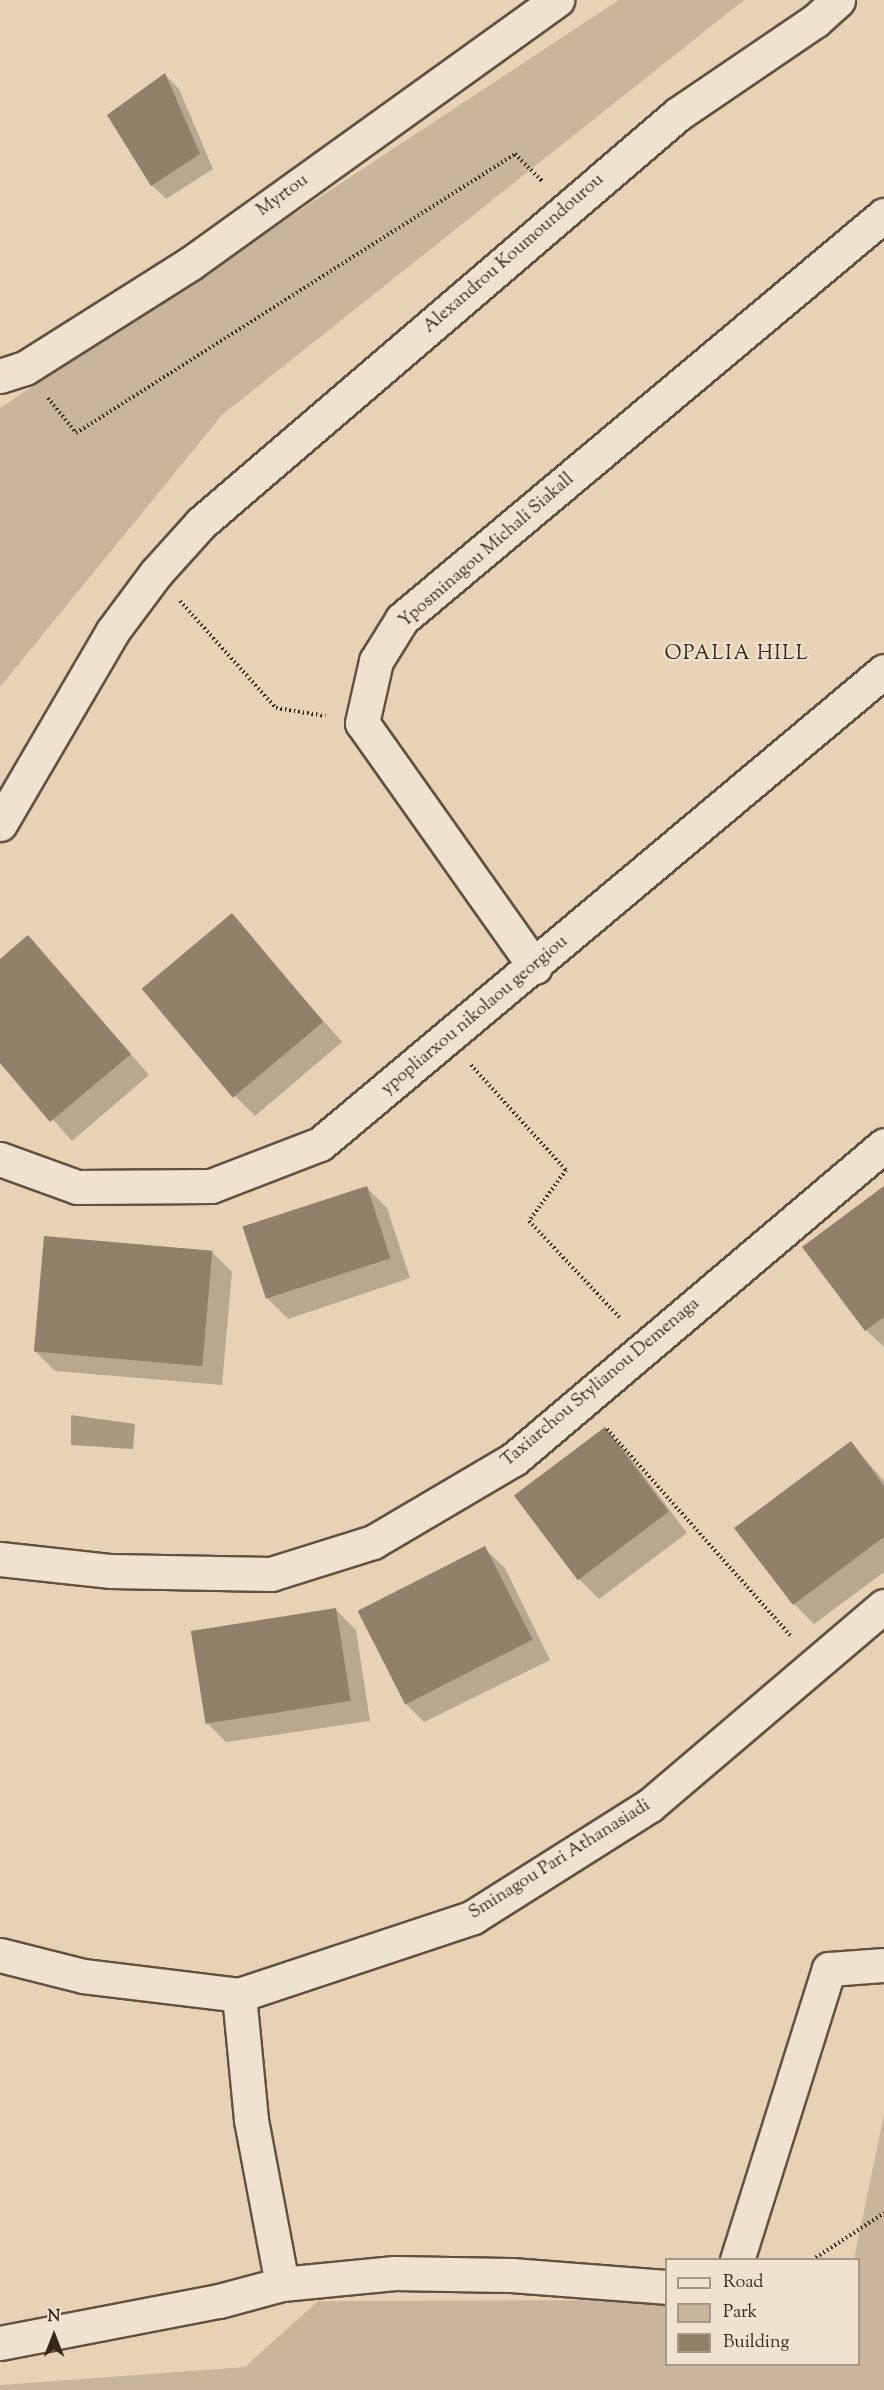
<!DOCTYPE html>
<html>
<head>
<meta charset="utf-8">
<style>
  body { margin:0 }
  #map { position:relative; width:884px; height:2390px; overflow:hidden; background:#e7d2b5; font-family:"Sorts Mill Goudy",serif }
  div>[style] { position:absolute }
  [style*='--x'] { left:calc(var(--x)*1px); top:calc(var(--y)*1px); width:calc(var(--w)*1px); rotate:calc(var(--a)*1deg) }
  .green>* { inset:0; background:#c9b59b }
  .water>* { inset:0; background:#ab9881 }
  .shadow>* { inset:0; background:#0003 }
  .building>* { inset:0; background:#92806b; transform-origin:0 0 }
  .path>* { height:4px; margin-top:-2px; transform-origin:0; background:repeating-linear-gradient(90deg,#36281b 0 1.5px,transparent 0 4.5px) }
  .roads { filter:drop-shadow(2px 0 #625242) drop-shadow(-2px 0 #625242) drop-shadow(0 2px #625242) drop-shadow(0 -2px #625242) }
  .street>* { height:33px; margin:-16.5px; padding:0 16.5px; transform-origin:16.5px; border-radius:16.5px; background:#efe2cf }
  span { translate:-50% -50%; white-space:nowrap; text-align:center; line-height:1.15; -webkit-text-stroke:4.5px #efe2cf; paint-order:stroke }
  .street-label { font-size:18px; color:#36281b }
  .neighbourhood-label { font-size:20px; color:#36281b; letter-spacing:1.5px }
  .legend { position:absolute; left:665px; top:2258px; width:195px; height:108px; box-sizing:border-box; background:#efe2cf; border:2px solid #a59887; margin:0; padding:8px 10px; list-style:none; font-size:18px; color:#36281b }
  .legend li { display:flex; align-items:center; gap:12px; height:30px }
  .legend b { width:30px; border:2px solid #a59887 }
  .north { position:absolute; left:24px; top:2306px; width:60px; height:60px; -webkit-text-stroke:4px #efe2cf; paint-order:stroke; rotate:0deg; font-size:16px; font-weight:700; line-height:24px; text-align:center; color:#36281b }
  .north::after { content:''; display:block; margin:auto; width:21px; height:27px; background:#36281b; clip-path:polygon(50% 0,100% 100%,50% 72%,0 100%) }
</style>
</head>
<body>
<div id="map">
  <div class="green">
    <div style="clip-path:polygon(619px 0,744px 0,222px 415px,0 687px,0 408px)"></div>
    <div style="clip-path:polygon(884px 2114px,884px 2390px,0 2390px,0 2385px,245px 2367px,318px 2301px,666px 2300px,666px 2364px,858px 2364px,858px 2260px,854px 2259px)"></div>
  </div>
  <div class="water">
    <div style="clip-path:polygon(71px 1415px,135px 1424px,133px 1449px,71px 1445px)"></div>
  </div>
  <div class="shadow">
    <div style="clip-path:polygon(165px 75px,179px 89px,213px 169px,166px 199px,152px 185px)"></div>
    <div style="clip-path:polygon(231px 915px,342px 1042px,255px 1116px,235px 1096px)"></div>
    <div style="clip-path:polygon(28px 937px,149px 1075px,72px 1141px,0 1060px,0 961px)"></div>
    <div style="clip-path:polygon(367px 1188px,387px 1208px,410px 1278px,288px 1319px,268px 1299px,245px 1229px)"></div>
    <div style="clip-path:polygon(884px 1188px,884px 1347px,866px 1330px)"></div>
    <div style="clip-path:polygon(212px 1252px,232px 1272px,222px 1385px,55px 1371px,35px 1351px)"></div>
    <div style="clip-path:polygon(604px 1429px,624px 1449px,687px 1533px,599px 1599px,579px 1579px)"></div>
    <div style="clip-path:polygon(851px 1443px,884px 1481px,884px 1572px,814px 1624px,794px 1604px,736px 1528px)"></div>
    <div style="clip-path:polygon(484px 1548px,505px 1568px,550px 1660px,424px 1722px,404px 1702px,359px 1610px)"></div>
    <div style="clip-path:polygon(336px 1610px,356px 1630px,370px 1721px,226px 1742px,206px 1722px)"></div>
  </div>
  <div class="building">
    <div style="clip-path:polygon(165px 73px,200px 154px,151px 186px,107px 115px)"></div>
    <div style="left:232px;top:913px;width:142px;height:118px;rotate:50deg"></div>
    <div style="clip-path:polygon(28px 935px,131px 1054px,50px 1122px,0 1063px,0 959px)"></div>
    <div style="left:367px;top:1186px;width:76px;height:131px;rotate:72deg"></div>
    <div style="clip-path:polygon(884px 1186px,884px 1317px,865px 1331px,802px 1247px)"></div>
    <div style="left:44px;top:1236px;width:169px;height:116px;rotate:5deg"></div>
    <div style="left:605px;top:1427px;width:106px;height:114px;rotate:53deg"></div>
    <div style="clip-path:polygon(851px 1441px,884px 1486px,884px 1537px,793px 1605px,734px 1528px)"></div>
    <div style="left:485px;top:1546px;width:105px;height:143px;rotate:63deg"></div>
    <div style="left:336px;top:1608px;width:94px;height:147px;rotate:81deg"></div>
  </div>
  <div class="path">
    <div style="--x:48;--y:398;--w:45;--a:51.3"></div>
    <div style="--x:76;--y:433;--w:520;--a:-32.44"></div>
    <div style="--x:515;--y:154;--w:40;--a:45"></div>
    <div style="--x:180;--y:601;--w:144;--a:48.1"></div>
    <div style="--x:276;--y:708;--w:50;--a:9.3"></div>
    <div style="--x:471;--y:1065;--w:142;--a:47.9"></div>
    <div style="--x:566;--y:1170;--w:63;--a:126"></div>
    <div style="--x:529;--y:1221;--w:134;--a:46.8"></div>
    <div style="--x:607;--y:1429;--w:277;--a:48.4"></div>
    <div style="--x:812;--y:2260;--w:86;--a:-33.1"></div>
  </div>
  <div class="roads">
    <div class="street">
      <div style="--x:0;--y:376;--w:26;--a:-18"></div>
      <div style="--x:25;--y:368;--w:196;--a:-32.3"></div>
      <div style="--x:191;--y:263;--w:451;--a:-35.7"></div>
      <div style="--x:0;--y:824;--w:222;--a:-59.7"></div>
      <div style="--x:112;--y:632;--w:74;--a:-53.3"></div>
      <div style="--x:156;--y:573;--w:67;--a:-48"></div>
      <div style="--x:201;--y:523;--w:628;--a:-40.61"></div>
      <div style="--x:678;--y:114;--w:166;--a:-34.2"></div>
      <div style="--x:815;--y:21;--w:31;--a:-42"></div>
      <div style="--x:535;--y:967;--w:299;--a:-125.3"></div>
      <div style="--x:362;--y:723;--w:64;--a:-77.3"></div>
      <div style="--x:376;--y:661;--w:49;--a:-58.2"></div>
      <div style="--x:402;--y:619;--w:629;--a:-39.97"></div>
      <div style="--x:0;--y:1159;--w:82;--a:20"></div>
      <div style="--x:77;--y:1187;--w:134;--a:-0.4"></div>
      <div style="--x:211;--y:1186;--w:117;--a:-21.1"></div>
      <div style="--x:320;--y:1144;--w:736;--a:-39.98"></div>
      <div style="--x:0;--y:1559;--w:112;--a:6.2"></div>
      <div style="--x:111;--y:1571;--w:160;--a:1.1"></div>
      <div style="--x:271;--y:1574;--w:107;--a:-17.4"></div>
      <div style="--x:373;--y:1542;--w:164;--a:-30.5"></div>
      <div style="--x:514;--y:1459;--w:485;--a:-40.3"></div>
      <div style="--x:0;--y:1955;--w:86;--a:14.2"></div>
      <div style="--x:83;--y:1976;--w:157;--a:6.9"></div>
      <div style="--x:239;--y:1995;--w:247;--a:-18.4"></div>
      <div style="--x:473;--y:1917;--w:209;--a:-32.3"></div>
      <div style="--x:650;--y:1805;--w:307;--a:-40.4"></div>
      <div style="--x:239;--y:1995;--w:126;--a:84.5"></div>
      <div style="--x:251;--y:2120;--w:167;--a:79.3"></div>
      <div style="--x:737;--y:2260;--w:305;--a:-72.5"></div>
      <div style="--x:829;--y:1969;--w:55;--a:-4.2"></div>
      <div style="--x:0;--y:2343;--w:223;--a:-10.9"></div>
      <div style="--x:219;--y:2301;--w:65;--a:-15.1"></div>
      <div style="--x:282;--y:2284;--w:113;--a:-5.6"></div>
      <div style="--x:394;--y:2273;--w:117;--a:1"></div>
      <div style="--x:511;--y:2275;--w:155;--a:4.4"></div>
    </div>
  </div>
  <div class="street-label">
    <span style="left:283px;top:196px;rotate:-36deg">Myrtou</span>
    <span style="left:514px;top:254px;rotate:-41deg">Alexandrou Koumoundourou</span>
    <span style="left:487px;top:551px;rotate:-41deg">Yposminagou Michali Siakall</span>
    <span style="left:475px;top:1016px;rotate:-40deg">ypopliarxou nikolaou georgiou</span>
    <span style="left:601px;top:1383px;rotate:-40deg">Taxiarchou Stylianou Demenaga</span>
    <span style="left:560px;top:1860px;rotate:-32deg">Sminagou Pari Athanasiadi</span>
  </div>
  <div class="neighbourhood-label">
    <span style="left:737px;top:654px">OPALIA HILL</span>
  </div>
  <ul class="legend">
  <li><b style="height:8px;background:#efe2cf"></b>Road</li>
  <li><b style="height:16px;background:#c9b59b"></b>Park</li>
  <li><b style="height:16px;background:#92806b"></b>Building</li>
  </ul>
  <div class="north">N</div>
</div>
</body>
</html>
